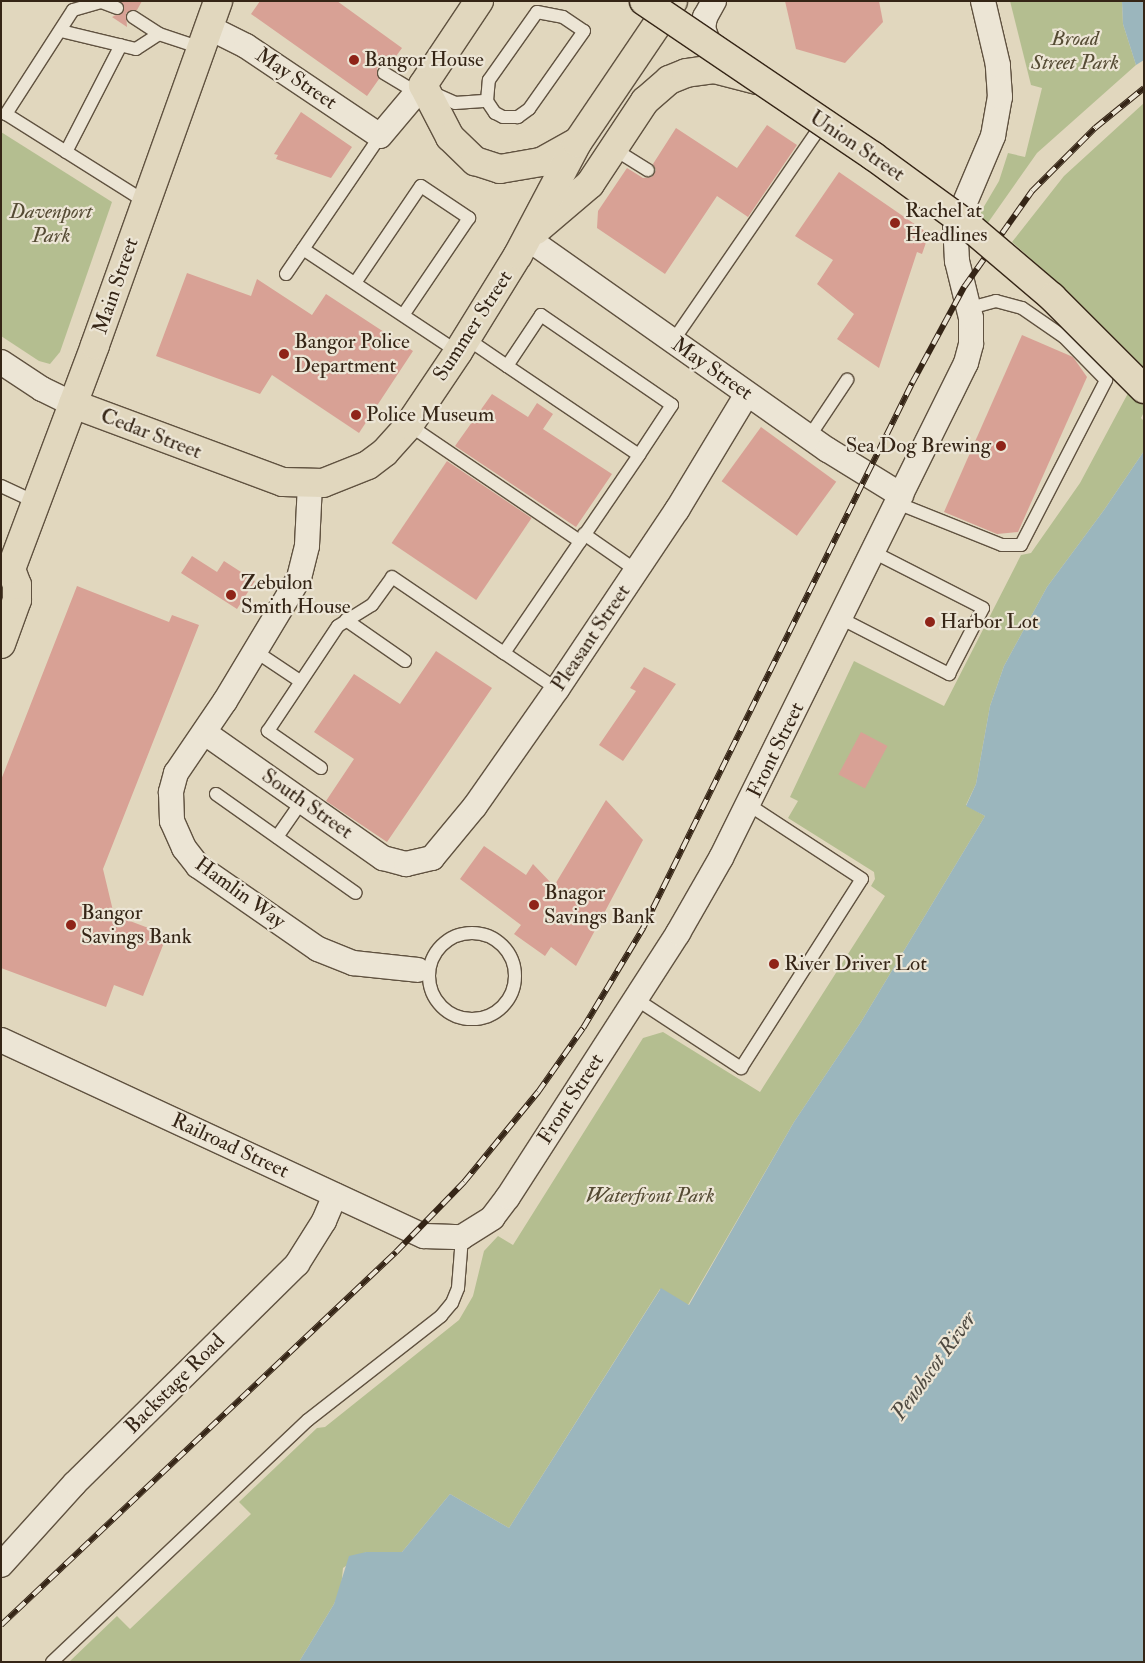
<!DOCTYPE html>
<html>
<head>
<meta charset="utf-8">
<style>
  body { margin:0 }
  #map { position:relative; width:1145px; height:1663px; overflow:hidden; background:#e1d7be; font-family:"IM FELL Double Pica",serif }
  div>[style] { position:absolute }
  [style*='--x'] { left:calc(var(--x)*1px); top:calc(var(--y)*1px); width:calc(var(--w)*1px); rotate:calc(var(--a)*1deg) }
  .green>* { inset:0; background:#b4be90 }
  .water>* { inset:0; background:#9bb6bd }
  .building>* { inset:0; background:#d8a195; transform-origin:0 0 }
  .roads { filter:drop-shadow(1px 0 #605240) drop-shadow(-1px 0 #605240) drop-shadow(0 1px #605240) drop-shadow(0 -1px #605240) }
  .lane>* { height:12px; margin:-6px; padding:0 6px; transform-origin:6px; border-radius:6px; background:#ece5d5 }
  .lane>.ring { margin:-6px; padding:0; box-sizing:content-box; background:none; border:12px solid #ece5d5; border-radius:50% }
  .street>* { height:24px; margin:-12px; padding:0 12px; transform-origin:12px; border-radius:12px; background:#ece5d5 }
  .primary>* { height:28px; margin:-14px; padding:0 14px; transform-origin:14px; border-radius:14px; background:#e1d7be }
  .rail>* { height:5.5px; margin-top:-2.75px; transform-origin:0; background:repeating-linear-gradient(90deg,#ece5d5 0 11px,#352516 0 22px); box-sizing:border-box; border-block:1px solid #352516 }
  .bridges { filter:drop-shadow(1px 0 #352516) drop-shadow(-1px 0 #352516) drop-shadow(0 1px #352516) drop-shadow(0 -1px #352516) }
  .primary-bridge>* { height:28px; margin:-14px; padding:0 14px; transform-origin:14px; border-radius:14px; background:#e1d7be }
  .dots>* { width:14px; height:14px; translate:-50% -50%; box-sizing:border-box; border:2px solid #ece5d5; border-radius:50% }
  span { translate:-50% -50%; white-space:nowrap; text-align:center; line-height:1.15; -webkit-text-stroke:4.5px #ece5d5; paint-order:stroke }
  .park-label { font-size:21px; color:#554b34; font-style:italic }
  .poi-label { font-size:21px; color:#352516 }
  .left { translate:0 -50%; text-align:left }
  .right { translate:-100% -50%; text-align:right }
  .street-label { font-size:21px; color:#352516 }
  .water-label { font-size:22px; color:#4e4940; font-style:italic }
  .frame { position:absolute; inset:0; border:2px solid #352516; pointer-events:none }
</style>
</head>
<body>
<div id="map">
  <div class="green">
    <div style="clip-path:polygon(1010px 1px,1122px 1px,1123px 24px,1136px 65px,1037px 153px,973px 244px,967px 239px,982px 218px,979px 215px,999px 181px,1008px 153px,1025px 157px,1042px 88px,1031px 85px)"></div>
    <div style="clip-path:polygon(1144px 103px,1144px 412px,1141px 418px,1144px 421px,1144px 451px,1104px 510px,1047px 587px,1004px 666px,990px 706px,976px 784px,966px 805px,985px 816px,861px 1022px,794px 1122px,688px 1305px,660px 1289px,509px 1528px,450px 1494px,402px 1552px,366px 1552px,343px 1568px,341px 1588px,334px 1604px,299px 1662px,69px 1662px,117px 1616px,130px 1629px,251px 1514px,239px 1502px,317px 1428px,325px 1427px,459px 1320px,473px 1296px,484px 1251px,498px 1236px,513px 1245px,643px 1038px,663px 1032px,760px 1092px,885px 896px,871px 886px,875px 879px,874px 872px,788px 818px,798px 801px,790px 797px,854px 661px,944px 706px,1021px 555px,1031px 553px,1080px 483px,1142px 367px,1068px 292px,1012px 242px,1064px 176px)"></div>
    <div style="clip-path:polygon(1px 132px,112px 202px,60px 352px,50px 364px,39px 361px,1px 336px)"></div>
  </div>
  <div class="water">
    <div style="clip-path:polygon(1122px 1px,1144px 1px,1144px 60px,1136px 65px,1123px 24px)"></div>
    <div style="clip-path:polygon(1144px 451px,1144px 1662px,299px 1662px,334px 1604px,349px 1556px,366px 1552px,402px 1552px,450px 1494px,509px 1528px,661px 1288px,689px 1305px,794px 1122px,861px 1022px,985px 816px,966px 806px,976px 784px,990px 706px,1004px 666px,1047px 587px,1104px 510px)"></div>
  </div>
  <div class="building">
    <div style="clip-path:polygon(121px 1px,142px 1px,137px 10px,126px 13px,127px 27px,112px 17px,124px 11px)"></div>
    <div style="clip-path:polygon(260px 1px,337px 1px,402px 48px,389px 66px,377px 68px,379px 79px,367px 96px,251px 14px)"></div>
    <div style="clip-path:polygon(785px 1px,879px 1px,883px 22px,845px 63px,796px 49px)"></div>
    <div style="clip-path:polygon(301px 112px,352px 147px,331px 178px,276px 159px,278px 155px,274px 154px)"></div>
    <div style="clip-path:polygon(767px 125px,797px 145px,748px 217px,717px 196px,665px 274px,597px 228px,598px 211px,627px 168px,643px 178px,652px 177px,656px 170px,653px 164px,676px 128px,737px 168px)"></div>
    <div style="clip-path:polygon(839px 172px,929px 234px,922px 254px,917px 252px,879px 368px,837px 339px,854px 314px,817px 284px,833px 260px,795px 236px)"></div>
    <div style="clip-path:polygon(187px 273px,251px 296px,257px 279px,312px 315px,326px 294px,413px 351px,359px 433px,272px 375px,260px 394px,156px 356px)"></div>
    <div style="clip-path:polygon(1022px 335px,1073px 357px,1087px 377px,1018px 532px,997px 534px,944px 512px)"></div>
    <div style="clip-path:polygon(492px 394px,528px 417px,537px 403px,553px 414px,543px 429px,612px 474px,576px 527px,455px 446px)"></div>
    <div style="left:761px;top:427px;width:93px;height:67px;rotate:36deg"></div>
    <div style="left:447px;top:461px;width:102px;height:99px;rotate:34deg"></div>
    <div style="clip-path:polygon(192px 556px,217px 572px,224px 561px,255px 581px,237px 609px,181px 573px)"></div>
    <div style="clip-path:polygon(77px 586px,169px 622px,172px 615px,199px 625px,103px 869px,114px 915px,167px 935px,143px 996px,114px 985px,106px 1007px,1px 968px,1px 780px)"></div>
    <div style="clip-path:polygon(436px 651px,492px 688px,387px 842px,326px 801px,354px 759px,314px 732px,354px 674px,400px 704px)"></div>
    <div style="clip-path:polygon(644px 667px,676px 684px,623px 761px,599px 745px,636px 691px,630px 688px)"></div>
    <div style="left:861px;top:732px;width:30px;height:48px;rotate:28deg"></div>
    <div style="clip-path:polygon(606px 800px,643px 840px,576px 966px,551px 947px,545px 956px,514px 934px,521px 925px,460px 879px,484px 846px,526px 875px,533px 864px,554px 886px)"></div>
  </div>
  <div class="roads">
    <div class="lane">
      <div style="--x:117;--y:8;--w:17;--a:-159"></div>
      <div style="--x:101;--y:2;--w:29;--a:164"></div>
      <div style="--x:73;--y:10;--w:124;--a:122.8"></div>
      <div style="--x:6;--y:114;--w:165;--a:32.2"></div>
      <div style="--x:537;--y:12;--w:26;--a:11"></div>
      <div style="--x:563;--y:17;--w:25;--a:34"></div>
      <div style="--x:584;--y:31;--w:95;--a:125.2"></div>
      <div style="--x:529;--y:109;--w:14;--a:144"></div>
      <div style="--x:518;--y:117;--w:15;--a:180"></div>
      <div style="--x:503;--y:117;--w:9;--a:-153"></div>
      <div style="--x:495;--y:113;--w:14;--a:-124"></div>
      <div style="--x:487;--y:101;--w:21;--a:-85"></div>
      <div style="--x:489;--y:80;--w:83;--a:-54.8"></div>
      <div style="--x:133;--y:17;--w:31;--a:33"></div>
      <div style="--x:159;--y:34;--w:44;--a:18.4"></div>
      <div style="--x:61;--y:31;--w:77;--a:13.5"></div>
      <div style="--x:136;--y:49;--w:27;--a:-33"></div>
      <div style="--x:384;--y:73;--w:39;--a:31"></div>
      <div style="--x:433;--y:93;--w:24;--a:24"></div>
      <div style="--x:455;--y:103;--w:32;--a:-4"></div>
      <div style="--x:614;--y:149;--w:40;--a:32"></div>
      <div style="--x:66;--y:152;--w:120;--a:-62.8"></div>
      <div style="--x:303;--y:249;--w:186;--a:33.6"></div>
      <div style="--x:286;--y:274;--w:167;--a:-55.7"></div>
      <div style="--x:355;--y:283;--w:117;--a:-55.8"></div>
      <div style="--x:421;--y:186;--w:58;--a:33.7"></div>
      <div style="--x:469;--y:218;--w:117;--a:124.2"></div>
      <div style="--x:466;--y:338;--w:50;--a:34.3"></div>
      <div style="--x:673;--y:341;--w:267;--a:-55.5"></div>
      <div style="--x:409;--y:425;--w:207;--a:34.2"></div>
      <div style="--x:809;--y:437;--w:69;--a:-56.3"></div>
      <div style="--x:1;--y:486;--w:38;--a:25"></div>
      <div style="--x:897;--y:503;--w:113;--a:21.8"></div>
      <div style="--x:1002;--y:545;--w:19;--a:0"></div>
      <div style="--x:1021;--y:545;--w:186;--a:-62.7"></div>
      <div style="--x:1106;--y:380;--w:60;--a:-134.3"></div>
      <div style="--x:1064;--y:337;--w:51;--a:-145.4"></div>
      <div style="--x:1022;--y:308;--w:27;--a:-165"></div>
      <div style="--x:996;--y:301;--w:27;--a:165"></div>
      <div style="--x:584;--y:534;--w:65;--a:34.9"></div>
      <div style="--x:840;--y:618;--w:123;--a:27.2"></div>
      <div style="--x:949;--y:674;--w:74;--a:-62.7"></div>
      <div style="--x:983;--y:608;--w:123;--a:-153"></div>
      <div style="--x:346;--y:620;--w:72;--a:34.8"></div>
      <div style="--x:255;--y:651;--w:54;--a:33.7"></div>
      <div style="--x:504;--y:653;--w:64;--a:34.2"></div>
      <div style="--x:321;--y:768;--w:65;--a:-145.1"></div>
      <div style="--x:268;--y:731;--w:126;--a:-56.3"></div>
      <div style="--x:338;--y:626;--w:40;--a:-32"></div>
      <div style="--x:372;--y:605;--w:34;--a:-54"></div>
      <div style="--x:392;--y:577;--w:135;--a:34.2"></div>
      <div style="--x:504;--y:653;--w:240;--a:-55.7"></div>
      <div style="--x:639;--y:455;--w:60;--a:-56.6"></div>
      <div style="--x:672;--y:405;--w:159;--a:-145.5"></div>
      <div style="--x:541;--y:315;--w:61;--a:123.7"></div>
      <div style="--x:507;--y:366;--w:159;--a:34"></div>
      <div style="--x:216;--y:794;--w:171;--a:35.3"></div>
      <div style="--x:277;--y:837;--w:44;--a:-55.2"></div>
      <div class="ring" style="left:429px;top:933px;width:74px;height:74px"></div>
      <div style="--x:636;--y:999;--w:126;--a:33.3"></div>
      <div style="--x:741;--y:1068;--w:224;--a:-57.4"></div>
      <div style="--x:862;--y:879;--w:135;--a:-146.8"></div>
      <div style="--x:52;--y:1662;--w:352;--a:-43.4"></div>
      <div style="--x:308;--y:1420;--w:169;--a:-38"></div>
      <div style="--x:441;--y:1316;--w:17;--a:-50"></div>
      <div style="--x:452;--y:1303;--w:16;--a:-68"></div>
      <div style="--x:458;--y:1288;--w:51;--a:-85.5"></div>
    </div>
    <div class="street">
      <div style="--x:714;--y:1;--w:18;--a:119"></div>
      <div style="--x:705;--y:17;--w:11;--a:100"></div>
      <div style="--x:703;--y:28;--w:15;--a:70"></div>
      <div style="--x:708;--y:42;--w:15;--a:37"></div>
      <div style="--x:208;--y:27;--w:42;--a:26.6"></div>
      <div style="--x:246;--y:46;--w:161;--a:33.9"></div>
      <div style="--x:380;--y:136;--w:67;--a:-49.9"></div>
      <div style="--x:527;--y:238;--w:368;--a:35.2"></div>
      <div style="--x:828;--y:450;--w:86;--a:31.7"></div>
      <div style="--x:1;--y:362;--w:49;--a:33.4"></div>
      <div style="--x:42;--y:389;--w:34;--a:26"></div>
      <div style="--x:310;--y:484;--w:62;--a:92.8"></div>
      <div style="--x:307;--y:546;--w:33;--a:104"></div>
      <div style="--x:299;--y:578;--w:144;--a:121"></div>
      <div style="--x:225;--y:701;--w:87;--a:124.2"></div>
      <div style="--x:176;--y:773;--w:20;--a:105"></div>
      <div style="--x:171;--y:792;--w:29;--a:88"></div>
      <div style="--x:172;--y:821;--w:30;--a:66"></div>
      <div style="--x:184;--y:848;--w:23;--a:52"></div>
      <div style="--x:198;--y:866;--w:146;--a:34.7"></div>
      <div style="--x:318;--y:949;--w:38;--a:22"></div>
      <div style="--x:353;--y:963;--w:65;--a:6.1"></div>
      <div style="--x:205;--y:733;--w:218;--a:35.1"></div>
      <div style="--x:383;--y:858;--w:24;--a:15"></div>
      <div style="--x:406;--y:864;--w:27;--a:-13"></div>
      <div style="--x:432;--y:858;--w:67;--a:-50.4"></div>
      <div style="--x:475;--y:806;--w:143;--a:-55"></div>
      <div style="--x:557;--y:689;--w:216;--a:-56.2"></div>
      <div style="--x:677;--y:510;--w:135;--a:-58.9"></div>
      <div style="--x:1;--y:1040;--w:466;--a:24.9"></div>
      <div style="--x:424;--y:1236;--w:38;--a:2"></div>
      <div style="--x:462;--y:1237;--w:36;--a:-32"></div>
      <div style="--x:492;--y:1218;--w:26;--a:-53"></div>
      <div style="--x:508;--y:1197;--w:314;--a:-57.2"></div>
      <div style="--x:678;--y:933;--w:86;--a:-60.2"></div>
      <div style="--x:721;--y:858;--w:552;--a:-63.67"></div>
      <div style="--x:966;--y:363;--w:20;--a:-75"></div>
      <div style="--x:971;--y:344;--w:26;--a:-90"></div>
      <div style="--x:971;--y:318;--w:59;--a:-103.8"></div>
      <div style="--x:957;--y:261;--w:35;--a:-93"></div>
      <div style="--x:955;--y:226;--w:98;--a:-67.1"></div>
      <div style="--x:993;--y:136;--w:40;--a:-80"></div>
      <div style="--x:1000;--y:97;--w:32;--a:-94"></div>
      <div style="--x:998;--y:65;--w:66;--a:-103.2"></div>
      <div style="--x:1;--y:1565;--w:110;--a:-47.9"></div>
      <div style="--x:75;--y:1483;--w:312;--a:-44.6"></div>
      <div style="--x:297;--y:1264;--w:51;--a:-57.9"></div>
      <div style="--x:324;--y:1221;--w:28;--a:-67"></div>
    </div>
    <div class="primary">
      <div style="--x:479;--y:1;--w:101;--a:123.7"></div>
      <div style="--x:423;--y:85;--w:59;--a:62.6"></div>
      <div style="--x:450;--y:137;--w:35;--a:44"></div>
      <div style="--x:475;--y:161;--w:26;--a:18"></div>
      <div style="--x:500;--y:169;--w:42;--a:-9.7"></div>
      <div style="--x:541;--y:162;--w:39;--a:-29"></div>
      <div style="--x:536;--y:230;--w:71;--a:-40.4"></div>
      <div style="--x:590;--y:184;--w:100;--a:-56.5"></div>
      <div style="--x:645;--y:101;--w:32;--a:-41"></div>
      <div style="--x:669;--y:80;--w:18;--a:-22"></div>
      <div style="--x:686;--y:73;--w:28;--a:-8"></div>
      <div style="--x:714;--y:69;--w:44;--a:14.3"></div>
      <div style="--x:73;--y:404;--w:224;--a:20.4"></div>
      <div style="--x:283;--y:482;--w:40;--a:1.4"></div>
      <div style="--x:323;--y:483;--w:48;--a:-21.8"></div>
      <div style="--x:368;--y:465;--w:21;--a:-37"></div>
      <div style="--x:385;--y:452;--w:36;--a:-48"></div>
      <div style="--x:409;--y:425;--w:88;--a:-56.1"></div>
      <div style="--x:458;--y:352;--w:114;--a:-58.3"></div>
      <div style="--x:518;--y:255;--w:127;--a:-62.2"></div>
      <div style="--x:577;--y:143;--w:171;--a:-55.9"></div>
      <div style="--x:1;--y:644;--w:47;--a:-70"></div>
      <div style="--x:17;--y:600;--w:15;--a:-90"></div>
      <div style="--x:17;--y:585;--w:17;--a:-111"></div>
      <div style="--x:11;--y:569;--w:239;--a:-69.4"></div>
      <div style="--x:95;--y:345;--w:365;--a:-70.3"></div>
    </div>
  </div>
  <div class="rail">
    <div style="--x:1;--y:1625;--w:543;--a:-43.36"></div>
    <div style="--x:396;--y:1252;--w:98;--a:-45.8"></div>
    <div style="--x:464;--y:1182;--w:117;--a:-50.6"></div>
    <div style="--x:538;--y:1092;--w:78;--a:-54.9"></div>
    <div style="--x:583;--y:1028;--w:117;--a:-59"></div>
    <div style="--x:643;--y:928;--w:608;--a:-63.73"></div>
    <div style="--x:912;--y:383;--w:109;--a:-61.6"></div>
    <div style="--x:964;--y:287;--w:118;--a:-54.7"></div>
    <div style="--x:1032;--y:191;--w:89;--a:-45"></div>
    <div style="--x:1095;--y:128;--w:63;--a:-39.2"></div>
  </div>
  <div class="bridges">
    <div class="primary-bridge">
      <div style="--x:644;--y:1;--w:277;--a:34.1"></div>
      <div style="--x:873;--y:156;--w:114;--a:36.1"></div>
      <div style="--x:965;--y:223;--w:114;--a:40.4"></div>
      <div style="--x:1052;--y:297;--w:130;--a:45"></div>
    </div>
  </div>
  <div class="dots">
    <div style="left:354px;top:60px;background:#8f2418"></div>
    <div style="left:895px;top:223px;background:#8f2418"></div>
    <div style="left:284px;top:354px;background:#8f2418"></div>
    <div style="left:356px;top:415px;background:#8f2418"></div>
    <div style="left:1001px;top:446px;background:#8f2418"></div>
    <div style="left:231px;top:595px;background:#8f2418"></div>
    <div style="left:930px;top:622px;background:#8f2418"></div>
    <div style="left:534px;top:905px;background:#8f2418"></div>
    <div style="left:71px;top:925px;background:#8f2418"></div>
    <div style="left:774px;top:964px;background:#8f2418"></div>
  </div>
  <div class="park-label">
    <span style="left:1075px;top:51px">Broad<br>Street Park</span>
    <span style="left:51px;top:224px">Davenport<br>Park</span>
    <span style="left:650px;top:1196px">Waterfront Park</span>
  </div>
  <div class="poi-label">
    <span class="left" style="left:364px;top:60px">Bangor House</span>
    <span class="left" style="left:905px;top:223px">Rachel at<br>Headlines</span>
    <span class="left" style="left:294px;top:354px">Bangor Police<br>Department</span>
    <span class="left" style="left:366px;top:415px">Police Museum</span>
    <span class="right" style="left:991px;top:446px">Sea Dog Brewing</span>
    <span class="left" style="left:241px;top:595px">Zebulon<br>Smith House</span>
    <span class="left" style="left:940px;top:622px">Harbor Lot</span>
    <span class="left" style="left:544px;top:905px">Bnagor<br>Savings Bank</span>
    <span class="left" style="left:81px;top:925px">Bangor<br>Savings Bank</span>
    <span class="left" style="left:784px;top:964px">River Driver Lot</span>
  </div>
  <div class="street-label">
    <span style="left:296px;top:79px;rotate:34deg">May Street</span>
    <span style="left:857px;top:146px;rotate:34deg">Union Street</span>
    <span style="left:116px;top:286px;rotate:-71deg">Main Street</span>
    <span style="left:473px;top:326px;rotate:-57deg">Summer Street</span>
    <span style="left:712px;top:369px;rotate:35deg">May Street</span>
    <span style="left:151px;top:434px;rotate:21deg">Cedar Street</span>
    <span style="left:591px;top:638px;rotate:-56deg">Pleasant Street</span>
    <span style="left:776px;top:750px;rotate:-64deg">Front Street</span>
    <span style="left:307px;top:804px;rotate:35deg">South Street</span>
    <span style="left:240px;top:893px;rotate:36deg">Hamlin Way</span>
    <span style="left:571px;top:1099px;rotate:-57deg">Front Street</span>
    <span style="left:230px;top:1146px;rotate:25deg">Railroad Street</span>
    <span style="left:175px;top:1384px;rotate:-45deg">Backstage Road</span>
  </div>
  <div class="water-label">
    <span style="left:934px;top:1366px;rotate:-54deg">Penobscot River</span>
  </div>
  <div class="frame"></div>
</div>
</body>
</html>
